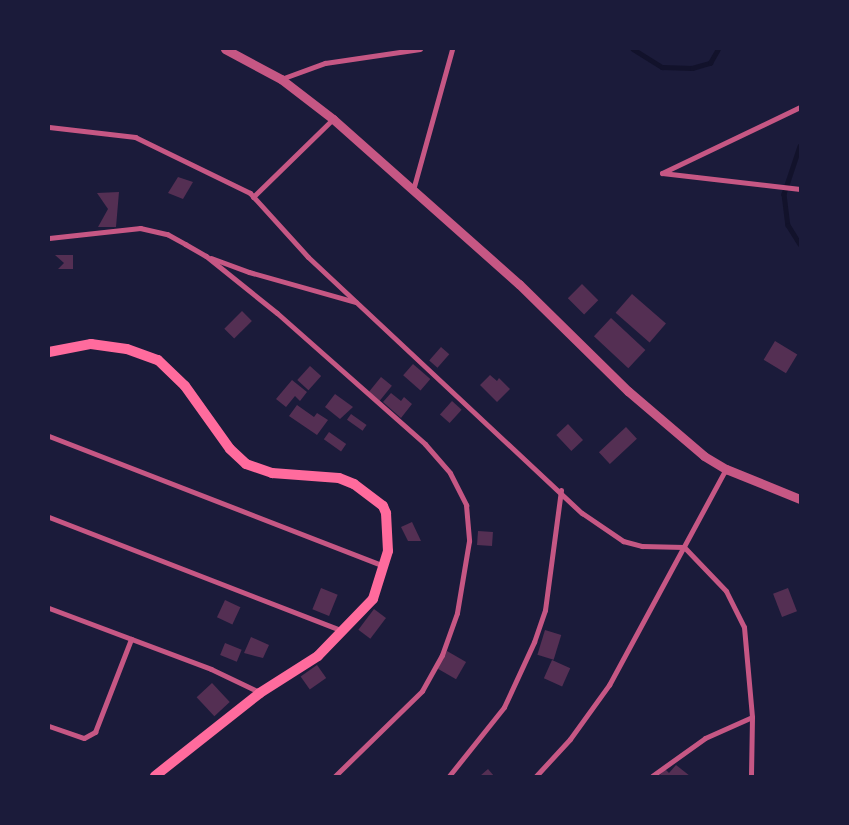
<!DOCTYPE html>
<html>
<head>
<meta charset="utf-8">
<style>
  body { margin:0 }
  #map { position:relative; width:849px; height:825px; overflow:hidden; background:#1b1b3a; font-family:Lato,sans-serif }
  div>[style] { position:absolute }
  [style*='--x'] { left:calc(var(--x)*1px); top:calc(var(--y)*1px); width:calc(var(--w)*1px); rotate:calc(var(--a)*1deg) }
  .stream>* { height:4.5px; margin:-2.25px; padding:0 2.25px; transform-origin:2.25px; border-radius:2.25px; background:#12122b }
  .building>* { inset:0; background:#542f53; transform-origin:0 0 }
  .minor>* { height:5px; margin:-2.5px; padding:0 2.5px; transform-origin:2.5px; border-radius:2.5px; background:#c65784 }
  .tertiary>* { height:9px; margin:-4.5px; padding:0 4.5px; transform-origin:4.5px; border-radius:4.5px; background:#c65784 }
  .secondary>* { height:10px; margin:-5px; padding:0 5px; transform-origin:5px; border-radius:5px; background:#ff6b9d }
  span { translate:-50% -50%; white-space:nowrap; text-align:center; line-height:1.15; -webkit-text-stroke:4.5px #1b1b3a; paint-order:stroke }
  .frame { position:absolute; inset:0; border:50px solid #1b1b3a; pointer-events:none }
</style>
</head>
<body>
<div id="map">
  <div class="stream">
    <div style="--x:633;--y:49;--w:34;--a:32"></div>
    <div style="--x:662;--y:67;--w:30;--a:2"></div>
    <div style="--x:692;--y:68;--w:19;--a:-16"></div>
    <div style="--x:710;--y:63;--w:16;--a:-60"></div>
    <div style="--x:800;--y:146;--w:51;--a:108.4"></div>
    <div style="--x:784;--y:194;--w:31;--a:83"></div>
    <div style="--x:788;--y:225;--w:22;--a:58"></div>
  </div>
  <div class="building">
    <div style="clip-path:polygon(178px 177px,193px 182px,183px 199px,168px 193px)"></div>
    <div style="clip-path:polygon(119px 192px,116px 227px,98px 227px,108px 209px,97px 193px)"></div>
    <div style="clip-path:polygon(55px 255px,73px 255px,73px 269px,58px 269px,64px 263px)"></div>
    <div style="left:582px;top:284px;width:23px;height:20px;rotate:45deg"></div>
    <div style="left:632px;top:294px;width:45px;height:25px;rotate:41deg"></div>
    <div style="left:242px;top:311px;width:14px;height:25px;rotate:45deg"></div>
    <div style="left:611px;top:318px;width:47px;height:25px;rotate:43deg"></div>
    <div style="left:775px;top:341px;width:26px;height:22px;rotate:31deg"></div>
    <div style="left:441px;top:347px;width:11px;height:18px;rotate:41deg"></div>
    <div style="left:413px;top:364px;width:23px;height:15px;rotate:41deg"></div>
    <div style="left:310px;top:366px;width:15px;height:19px;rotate:42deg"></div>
    <div style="clip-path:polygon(490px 375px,497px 381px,499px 378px,510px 389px,497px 402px,480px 385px)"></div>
    <div style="left:381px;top:377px;width:14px;height:20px;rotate:39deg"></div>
    <div style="clip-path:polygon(292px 380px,307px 392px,300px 401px,295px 396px,286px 407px,276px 399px)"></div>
    <div style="clip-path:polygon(391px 393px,401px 401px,404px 397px,412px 404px,401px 418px,383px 402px)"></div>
    <div style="clip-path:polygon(335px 394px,353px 407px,340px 419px,325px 407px)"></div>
    <div style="left:452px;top:401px;width:13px;height:18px;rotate:42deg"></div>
    <div style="clip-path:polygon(297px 405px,314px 417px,317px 413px,328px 420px,317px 435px,289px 416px)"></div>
    <div style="left:351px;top:414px;width:19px;height:7px;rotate:35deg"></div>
    <div style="left:568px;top:424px;width:22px;height:16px;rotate:47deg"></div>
    <div style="left:626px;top:427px;width:16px;height:37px;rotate:47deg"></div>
    <div style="left:329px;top:432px;width:21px;height:9px;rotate:35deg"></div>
    <div style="clip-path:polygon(412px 522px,421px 541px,408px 541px,401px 527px)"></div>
    <div style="left:478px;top:531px;width:15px;height:14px;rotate:4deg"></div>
    <div style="left:321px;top:588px;width:18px;height:23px;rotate:22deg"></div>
    <div style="left:788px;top:588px;width:25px;height:16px;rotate:69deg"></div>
    <div style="left:225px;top:600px;width:17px;height:19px;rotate:25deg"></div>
    <div style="left:374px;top:609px;width:15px;height:26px;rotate:37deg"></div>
    <div style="left:545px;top:630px;width:17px;height:26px;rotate:17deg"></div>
    <div style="clip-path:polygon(251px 637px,269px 645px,263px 658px,244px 653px)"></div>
    <div style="left:225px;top:643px;width:18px;height:13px;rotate:22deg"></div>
    <div style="left:447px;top:651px;width:22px;height:20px;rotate:30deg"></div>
    <div style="left:552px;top:660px;width:20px;height:20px;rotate:24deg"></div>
    <div style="left:317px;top:665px;width:16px;height:20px;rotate:55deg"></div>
    <div style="left:212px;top:683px;width:26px;height:21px;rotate:47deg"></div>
    <div style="clip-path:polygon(676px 765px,690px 776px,659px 776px,665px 769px,669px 773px)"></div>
    <div style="clip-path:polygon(488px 769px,494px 776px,480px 776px)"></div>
  </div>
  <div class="minor">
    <div style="--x:281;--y:79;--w:47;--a:-20"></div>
    <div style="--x:325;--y:63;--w:96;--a:-8.4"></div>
    <div style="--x:800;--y:107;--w:153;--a:154.4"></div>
    <div style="--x:662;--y:173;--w:139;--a:6.6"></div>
    <div style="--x:49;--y:127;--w:87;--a:6.6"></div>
    <div style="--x:135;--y:137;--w:128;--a:26"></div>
    <div style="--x:250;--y:193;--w:86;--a:47.8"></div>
    <div style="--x:308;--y:257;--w:375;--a:43.1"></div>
    <div style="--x:582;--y:513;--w:50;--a:34.3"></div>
    <div style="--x:623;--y:541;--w:20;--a:15"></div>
    <div style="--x:642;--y:546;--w:42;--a:1.4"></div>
    <div style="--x:684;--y:547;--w:61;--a:46.3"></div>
    <div style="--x:726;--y:591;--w:40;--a:63.4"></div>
    <div style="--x:744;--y:627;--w:90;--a:84.9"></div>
    <div style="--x:752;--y:717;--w:59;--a:91"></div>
    <div style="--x:413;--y:190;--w:146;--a:-74.5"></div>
    <div style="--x:253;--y:197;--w:112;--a:-44.3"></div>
    <div style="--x:49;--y:238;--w:92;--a:-6.3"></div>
    <div style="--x:140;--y:228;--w:28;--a:13"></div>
    <div style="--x:167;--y:234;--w:21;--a:29"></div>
    <div style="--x:185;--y:244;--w:24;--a:30"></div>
    <div style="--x:206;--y:256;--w:91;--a:38.8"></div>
    <div style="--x:277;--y:313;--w:198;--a:41.5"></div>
    <div style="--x:425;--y:444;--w:38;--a:49"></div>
    <div style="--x:450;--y:473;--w:36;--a:63"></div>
    <div style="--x:466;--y:505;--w:36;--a:85"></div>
    <div style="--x:469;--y:541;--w:73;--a:99.5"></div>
    <div style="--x:457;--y:613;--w:45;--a:109.7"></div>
    <div style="--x:442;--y:655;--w:41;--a:119.1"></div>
    <div style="--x:422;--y:691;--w:122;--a:135.7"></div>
    <div style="--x:211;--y:258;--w:40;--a:20.2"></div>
    <div style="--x:249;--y:272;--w:111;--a:15.7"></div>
    <div style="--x:49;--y:436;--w:359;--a:21.2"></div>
    <div style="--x:49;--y:517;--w:315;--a:21.2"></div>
    <div style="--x:49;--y:608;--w:173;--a:20.6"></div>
    <div style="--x:211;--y:669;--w:53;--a:25.6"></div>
    <div style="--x:49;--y:726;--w:37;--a:19"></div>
    <div style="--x:84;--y:738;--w:13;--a:-29"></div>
    <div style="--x:95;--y:732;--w:100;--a:-68.8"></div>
    <div style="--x:449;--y:776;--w:88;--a:-51.4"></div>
    <div style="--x:504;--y:707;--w:72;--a:-65.2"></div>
    <div style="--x:534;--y:642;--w:34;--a:-71"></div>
    <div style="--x:545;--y:610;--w:121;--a:-82.4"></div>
    <div style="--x:536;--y:776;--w:50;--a:-47.4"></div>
    <div style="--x:570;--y:739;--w:67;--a:-54.2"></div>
    <div style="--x:609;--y:685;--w:246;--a:-61.6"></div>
    <div style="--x:652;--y:776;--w:65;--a:-35.6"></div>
    <div style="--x:705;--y:738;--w:51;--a:-24.1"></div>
  </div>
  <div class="tertiary">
    <div style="--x:225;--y:49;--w:64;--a:28.2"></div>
    <div style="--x:281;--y:79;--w:66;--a:37.6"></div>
    <div style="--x:333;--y:119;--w:249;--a:41.6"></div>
    <div style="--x:519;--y:284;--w:153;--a:44.5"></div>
    <div style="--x:628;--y:391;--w:100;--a:40.5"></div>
    <div style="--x:704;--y:456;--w:26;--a:31"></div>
    <div style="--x:726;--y:469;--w:80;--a:22.1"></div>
  </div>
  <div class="secondary">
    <div style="--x:49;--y:352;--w:43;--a:-10.8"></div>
    <div style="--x:91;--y:344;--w:36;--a:8"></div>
    <div style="--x:127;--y:349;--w:33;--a:20"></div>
    <div style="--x:158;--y:360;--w:37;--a:44"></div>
    <div style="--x:185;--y:386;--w:77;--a:54.5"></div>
    <div style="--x:230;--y:449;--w:22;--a:43"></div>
    <div style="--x:246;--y:464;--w:28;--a:19"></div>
    <div style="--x:272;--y:473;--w:67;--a:4.3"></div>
    <div style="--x:339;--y:478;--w:16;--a:22"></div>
    <div style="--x:354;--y:484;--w:36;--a:37"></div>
    <div style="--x:383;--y:506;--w:8;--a:67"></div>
    <div style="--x:386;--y:513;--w:38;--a:87"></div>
    <div style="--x:388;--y:551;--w:50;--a:107.4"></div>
    <div style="--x:373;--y:599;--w:79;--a:134"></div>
    <div style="--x:318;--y:656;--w:69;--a:147.5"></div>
    <div style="--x:260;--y:693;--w:134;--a:141.7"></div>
  </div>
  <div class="frame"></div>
</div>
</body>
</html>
